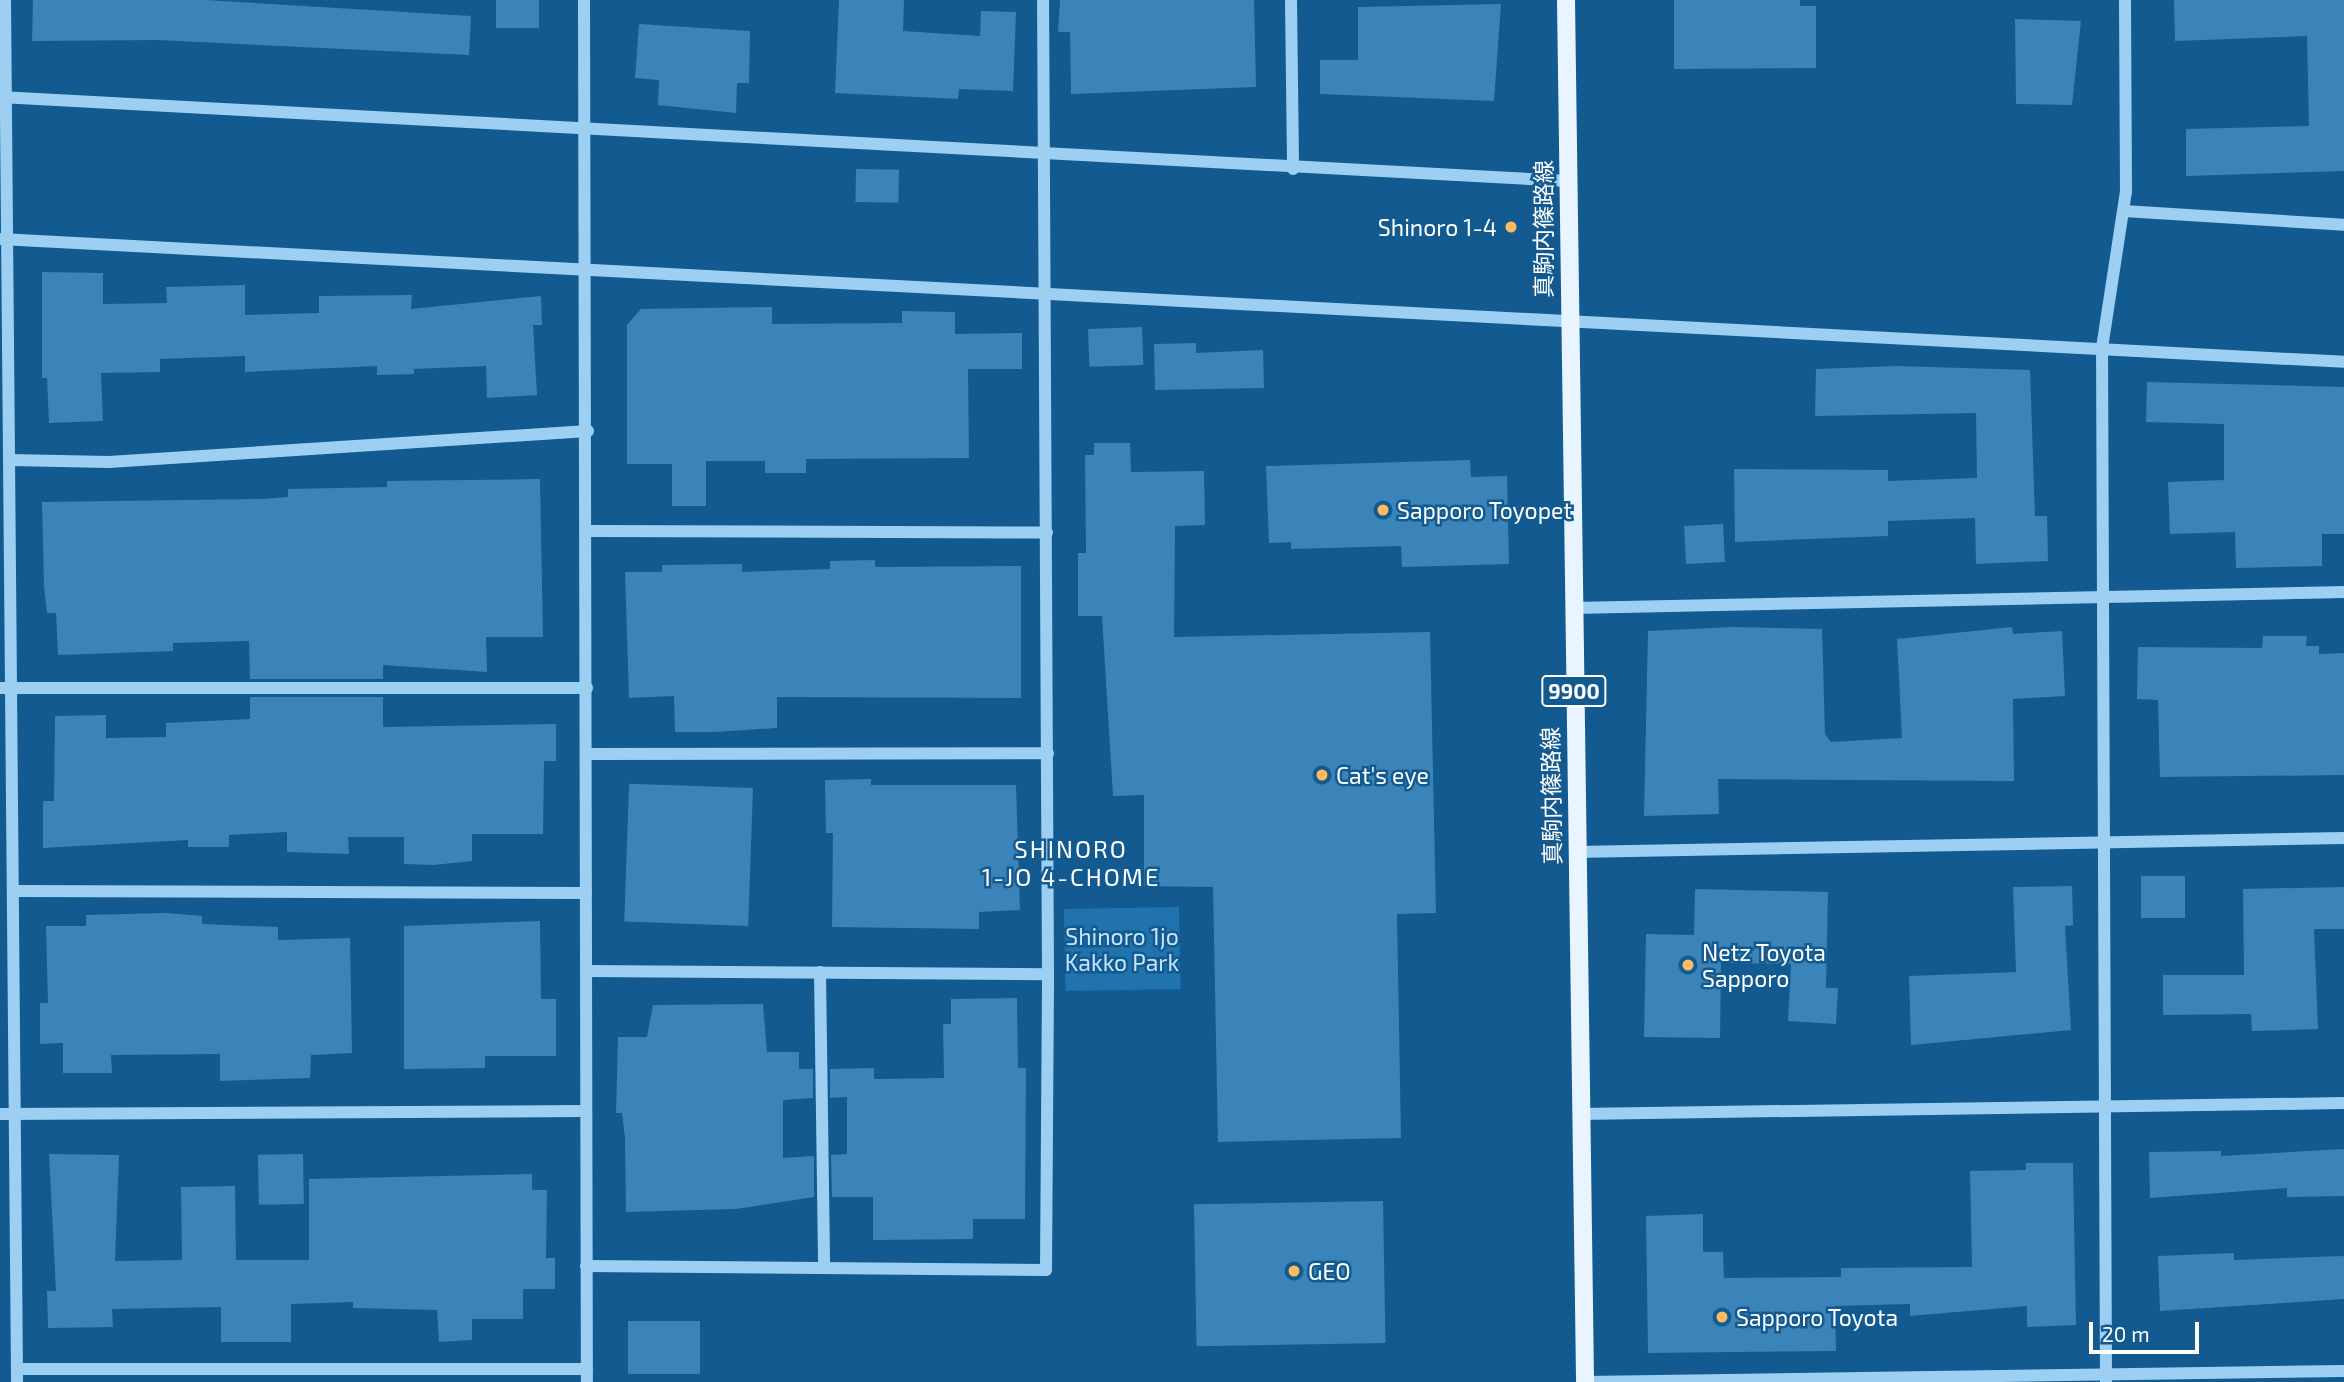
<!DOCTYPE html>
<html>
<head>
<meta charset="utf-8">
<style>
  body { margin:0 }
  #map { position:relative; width:2344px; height:1382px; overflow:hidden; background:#125a90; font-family:"Exo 2","Noto Sans JP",sans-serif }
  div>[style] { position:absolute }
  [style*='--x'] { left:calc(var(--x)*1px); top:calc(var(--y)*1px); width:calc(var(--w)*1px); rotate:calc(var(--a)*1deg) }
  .green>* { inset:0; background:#2173ad; transform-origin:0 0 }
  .building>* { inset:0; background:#3b84b9; transform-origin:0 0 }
  .minor>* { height:12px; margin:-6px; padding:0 6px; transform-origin:6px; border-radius:6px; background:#9dcff2 }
  .major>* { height:18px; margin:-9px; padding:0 9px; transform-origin:9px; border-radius:9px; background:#e8f4ff }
  .dots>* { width:19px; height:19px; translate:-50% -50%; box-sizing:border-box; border:4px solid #125a90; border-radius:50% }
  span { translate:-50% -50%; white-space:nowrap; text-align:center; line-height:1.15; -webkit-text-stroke:5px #125a90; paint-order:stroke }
  .shield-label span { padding:2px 5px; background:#125a90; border:2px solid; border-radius:5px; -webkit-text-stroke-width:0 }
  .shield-label { font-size:21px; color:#fff; font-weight:700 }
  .poi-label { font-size:23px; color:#fff }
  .right { translate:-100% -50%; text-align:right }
  .left { translate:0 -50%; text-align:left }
  .street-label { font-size:23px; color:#fff }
  .park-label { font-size:23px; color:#c4e5fd }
  .neighbourhood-label { font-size:24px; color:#fff; letter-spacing:2px }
  .scale { position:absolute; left:2089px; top:1322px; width:110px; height:32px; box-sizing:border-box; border:4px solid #fff; border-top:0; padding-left:9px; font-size:21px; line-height:24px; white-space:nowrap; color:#fff; -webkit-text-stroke:5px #125a90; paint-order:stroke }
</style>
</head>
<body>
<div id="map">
  <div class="green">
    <div style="left:1179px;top:907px;width:82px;height:115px;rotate:89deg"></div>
  </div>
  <div class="building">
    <div style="clip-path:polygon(33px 0,206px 0,471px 16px,469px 55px,158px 40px,32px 41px)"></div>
    <div style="left:496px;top:0;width:43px;height:28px"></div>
    <div style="clip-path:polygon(839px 0,904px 0,903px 31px,980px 36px,981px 11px,1016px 12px,1013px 91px,959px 89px,958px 99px,835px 93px)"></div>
    <div style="clip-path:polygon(1060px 0,1254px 0,1256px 87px,1071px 94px,1070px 32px,1058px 32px)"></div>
    <div style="clip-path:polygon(1674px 0,1800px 0,1800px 6px,1816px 6px,1816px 68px,1674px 69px)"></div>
    <div style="clip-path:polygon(2174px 0,2344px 0,2344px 171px,2186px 176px,2186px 129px,2309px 126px,2307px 36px,2175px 41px)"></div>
    <div style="clip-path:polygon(1501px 4px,1494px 101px,1320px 94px,1320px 60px,1358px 60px,1358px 7px)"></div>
    <div style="clip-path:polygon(2015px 19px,2081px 21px,2072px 105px,2016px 104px)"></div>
    <div style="clip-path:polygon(639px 24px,750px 31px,749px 83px,737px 83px,736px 113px,658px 105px,659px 80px,635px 78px)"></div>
    <div style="left:856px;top:169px;width:43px;height:33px;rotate:1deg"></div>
    <div style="clip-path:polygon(42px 272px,103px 273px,103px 304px,167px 303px,166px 287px,245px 285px,245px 315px,319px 313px,319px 296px,412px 295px,411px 309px,541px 296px,542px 325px,533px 325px,537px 395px,487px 398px,486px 366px,414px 369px,414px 374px,377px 375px,377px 366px,245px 372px,245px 356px,160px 359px,160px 372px,101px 373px,103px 421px,49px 423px,47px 378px,42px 378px)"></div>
    <div style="clip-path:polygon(772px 307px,772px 324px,902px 323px,902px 311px,955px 312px,955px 334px,1022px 333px,1022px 369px,968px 369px,969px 458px,806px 459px,806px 473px,765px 473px,765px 461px,706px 461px,706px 506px,672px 506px,672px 464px,627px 464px,627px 325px,641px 309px)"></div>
    <div style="left:1142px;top:327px;width:38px;height:54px;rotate:88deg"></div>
    <div style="clip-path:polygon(1196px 343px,1196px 353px,1263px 350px,1264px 388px,1155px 390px,1154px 344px)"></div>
    <div style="clip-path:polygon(1897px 366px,2030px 370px,2035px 516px,2047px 516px,2048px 561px,1976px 564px,1975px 518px,1888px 521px,1888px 536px,1735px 542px,1734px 469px,1888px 470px,1888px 481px,1977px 478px,1976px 413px,1815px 416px,1816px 369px)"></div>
    <div style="clip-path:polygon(2147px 382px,2344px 387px,2344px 534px,2322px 534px,2322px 566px,2236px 568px,2235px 532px,2170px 534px,2168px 482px,2224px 480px,2224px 424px,2146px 422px)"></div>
    <div style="clip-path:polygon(1094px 443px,1130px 443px,1131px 472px,1204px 471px,1205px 525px,1175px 526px,1174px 637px,1430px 632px,1436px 913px,1397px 914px,1401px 1138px,1218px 1142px,1213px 887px,1144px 886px,1144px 795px,1113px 796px,1102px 616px,1078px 616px,1078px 553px,1086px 553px,1085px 455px,1094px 455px)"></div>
    <div style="clip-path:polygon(1470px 460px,1471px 477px,1507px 476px,1509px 564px,1402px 567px,1401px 546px,1291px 549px,1291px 542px,1269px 543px,1266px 466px)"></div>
    <div style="clip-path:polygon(540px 479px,543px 637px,486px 637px,487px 672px,383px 665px,383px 679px,250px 679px,249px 641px,173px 643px,173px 651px,58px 655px,56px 613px,47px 613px,44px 586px,42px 502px,262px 499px,288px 497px,288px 489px,387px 487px,387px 481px)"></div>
    <div style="left:1723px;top:524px;width:38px;height:39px;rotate:87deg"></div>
    <div style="clip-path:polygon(875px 560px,875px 567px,1021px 566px,1021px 698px,777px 697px,777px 728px,714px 732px,675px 732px,674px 696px,629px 698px,625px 572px,662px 572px,662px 565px,742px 564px,742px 572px,830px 569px,830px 561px)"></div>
    <div style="clip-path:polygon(1732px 627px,1822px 629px,1825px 734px,1831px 742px,1902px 738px,1897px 639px,2012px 627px,2013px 634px,2062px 631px,2065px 696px,2013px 699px,2014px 781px,1718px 779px,1719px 814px,1644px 816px,1648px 631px)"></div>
    <div style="clip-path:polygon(2263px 636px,2307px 636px,2306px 646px,2319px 646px,2319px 654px,2344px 653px,2344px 775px,2160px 777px,2158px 700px,2137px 699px,2138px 647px,2262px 648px)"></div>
    <div style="clip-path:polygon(250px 697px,383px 697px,383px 727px,556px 724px,556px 761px,544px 761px,543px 834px,472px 834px,472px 861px,434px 865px,404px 864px,404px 837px,348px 837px,349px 854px,287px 852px,287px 832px,229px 835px,229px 847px,188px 847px,188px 840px,43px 848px,43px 801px,54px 801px,55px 716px,106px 715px,106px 738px,166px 737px,166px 723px,250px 719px)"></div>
    <div style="clip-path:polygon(871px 779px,871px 785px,1016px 785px,1020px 910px,979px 912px,979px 929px,832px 927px,833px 833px,826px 833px,825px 780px)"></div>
    <div style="left:753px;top:788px;width:138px;height:124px;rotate:92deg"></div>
    <div style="left:2185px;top:876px;width:42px;height:44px;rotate:90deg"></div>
    <div style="clip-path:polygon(2072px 886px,2073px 925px,2065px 926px,2071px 1030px,1911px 1045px,1909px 976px,2016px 972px,2013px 887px)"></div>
    <div style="clip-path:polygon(2344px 887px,2344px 929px,2314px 929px,2318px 1029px,2252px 1031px,2251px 1014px,2163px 1015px,2163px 975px,2244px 975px,2243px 889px)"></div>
    <div style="clip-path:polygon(1695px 889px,1828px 892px,1826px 988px,1838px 988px,1836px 1024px,1788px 1021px,1791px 964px,1721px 963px,1720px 1038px,1644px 1037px,1646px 934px,1694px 935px)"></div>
    <div style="clip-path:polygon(166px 913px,202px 916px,202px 924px,278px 927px,278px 940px,350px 938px,352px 1053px,311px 1055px,310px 1078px,220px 1081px,220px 1054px,111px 1055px,112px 1073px,63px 1073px,63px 1043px,40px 1044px,40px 1003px,48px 1003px,46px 926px,86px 926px,86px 915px)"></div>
    <div style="clip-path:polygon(540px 921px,541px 999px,556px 999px,556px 1056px,485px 1056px,485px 1068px,404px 1069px,404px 926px)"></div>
    <div style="clip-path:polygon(1017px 998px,1018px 1068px,1026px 1068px,1025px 1219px,973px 1219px,973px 1239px,873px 1240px,873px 1197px,832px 1197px,831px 1155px,847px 1154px,847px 1097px,830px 1098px,830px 1069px,874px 1068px,874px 1079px,944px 1078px,943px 1024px,951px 1024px,951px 999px)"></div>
    <div style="clip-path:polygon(763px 1004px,767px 1052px,799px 1052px,799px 1069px,813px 1069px,813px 1098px,783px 1100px,783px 1158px,814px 1156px,814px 1197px,736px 1209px,626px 1212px,625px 1139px,622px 1113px,616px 1113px,618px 1037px,647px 1037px,653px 1005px)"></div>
    <div style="clip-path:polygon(2344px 1149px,2344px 1196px,2287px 1197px,2287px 1188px,2150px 1198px,2149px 1152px,2221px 1151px,2221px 1156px)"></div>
    <div style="clip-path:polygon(49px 1154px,119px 1155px,115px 1261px,182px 1260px,181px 1187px,235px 1186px,236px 1260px,309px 1260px,309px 1179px,532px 1174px,532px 1190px,547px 1190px,546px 1258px,555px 1258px,555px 1289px,523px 1289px,523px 1319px,472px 1319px,472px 1340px,439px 1342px,437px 1310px,353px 1308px,353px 1302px,291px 1304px,291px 1342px,221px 1342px,221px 1307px,112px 1309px,113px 1327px,48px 1328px,47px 1291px,56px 1291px)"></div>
    <div style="left:303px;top:1154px;width:50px;height:45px;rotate:89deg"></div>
    <div style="clip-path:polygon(2026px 1163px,2073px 1163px,2076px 1325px,2027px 1327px,2027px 1306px,1910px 1316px,1910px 1304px,1835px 1306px,1836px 1351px,1648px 1353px,1646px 1216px,1703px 1214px,1703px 1252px,1723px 1252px,1724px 1278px,1841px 1277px,1841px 1268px,1972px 1267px,1970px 1171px,2026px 1170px)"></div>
    <div style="left:1383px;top:1201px;width:142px;height:189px;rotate:89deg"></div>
    <div style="clip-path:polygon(2234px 1253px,2234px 1260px,2344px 1256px,2344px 1299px,2160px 1311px,2158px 1256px)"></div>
    <div style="left:628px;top:1321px;width:72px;height:53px"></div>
  </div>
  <div class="minor">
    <div style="--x:5;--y:0;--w:1382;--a:89.5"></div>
    <div style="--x:584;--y:0;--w:1382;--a:89.88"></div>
    <div style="--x:1291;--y:0;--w:169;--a:89.3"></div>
    <div style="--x:0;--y:97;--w:1570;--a:3.07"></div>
    <div style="--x:2124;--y:211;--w:220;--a:3.6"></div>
    <div style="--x:0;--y:239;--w:2347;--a:3"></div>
    <div style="--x:10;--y:460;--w:99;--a:1.2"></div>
    <div style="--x:109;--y:462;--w:480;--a:-3.7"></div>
    <div style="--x:588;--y:531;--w:459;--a:0.2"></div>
    <div style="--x:1573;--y:608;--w:771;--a:-1.19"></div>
    <div style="--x:0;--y:688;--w:587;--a:0"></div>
    <div style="--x:587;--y:754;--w:461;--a:-0.1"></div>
    <div style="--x:1576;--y:852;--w:768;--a:-1.04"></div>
    <div style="--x:14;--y:891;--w:572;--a:0.2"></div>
    <div style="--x:586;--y:971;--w:462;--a:0.4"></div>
    <div style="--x:1048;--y:974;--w:974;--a:-90.29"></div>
    <div style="--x:820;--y:972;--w:296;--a:89.2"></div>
    <div style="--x:0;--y:1114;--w:586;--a:-0.29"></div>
    <div style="--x:1579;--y:1114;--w:765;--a:-0.82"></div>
    <div style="--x:586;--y:1266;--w:460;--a:0.5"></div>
    <div style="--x:1046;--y:1270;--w:296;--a:-89.6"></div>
    <div style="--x:17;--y:1369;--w:570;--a:0"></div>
    <div style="--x:1585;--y:1382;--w:759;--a:-0.83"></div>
    <div style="--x:2106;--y:1382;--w:1034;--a:-90.22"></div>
    <div style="--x:2102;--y:348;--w:158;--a:-81.3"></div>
    <div style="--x:2126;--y:192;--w:192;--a:-90.3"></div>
  </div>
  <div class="major">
    <div style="--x:1566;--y:0;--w:1382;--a:89.21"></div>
  </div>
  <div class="dots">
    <div style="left:1511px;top:227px;background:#ffbc5e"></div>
    <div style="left:1383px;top:510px;background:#ffbc5e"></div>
    <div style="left:1322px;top:775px;background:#ffbc5e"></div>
    <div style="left:1688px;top:965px;background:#ffbc5e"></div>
    <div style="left:1294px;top:1271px;background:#ffbc5e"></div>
    <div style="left:1722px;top:1317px;background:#ffbc5e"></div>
  </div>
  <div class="shield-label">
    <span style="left:1574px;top:691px">9900</span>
  </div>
  <div class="poi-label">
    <span class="right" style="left:1497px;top:227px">Shinoro 1-4</span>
    <span class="left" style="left:1397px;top:510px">Sapporo Toyopet</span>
    <span class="left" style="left:1336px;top:775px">Cat's eye</span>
    <span class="left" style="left:1702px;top:965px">Netz Toyota<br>Sapporo</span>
    <span class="left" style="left:1308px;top:1271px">GEO</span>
    <span class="left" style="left:1736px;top:1317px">Sapporo Toyota</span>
  </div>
  <div class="street-label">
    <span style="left:1543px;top:229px;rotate:-90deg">真駒内篠路線</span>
    <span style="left:1551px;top:796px;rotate:-91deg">真駒内篠路線</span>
  </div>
  <div class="park-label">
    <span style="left:1122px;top:949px">Shinoro 1jo<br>Kakko Park</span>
  </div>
  <div class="neighbourhood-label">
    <span style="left:1071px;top:863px">SHINORO<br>1-JO 4-CHOME</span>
  </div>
  <div class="scale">20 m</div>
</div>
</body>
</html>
